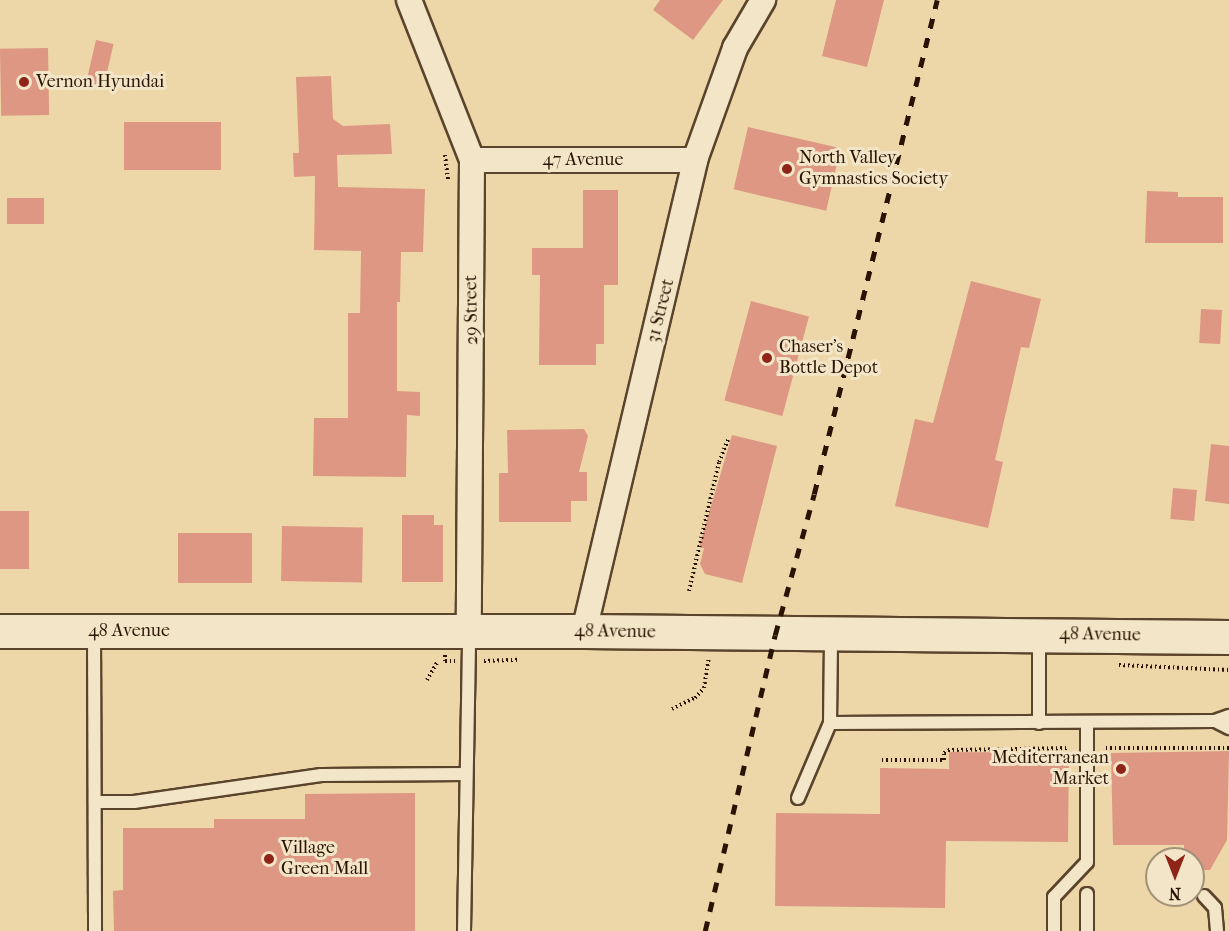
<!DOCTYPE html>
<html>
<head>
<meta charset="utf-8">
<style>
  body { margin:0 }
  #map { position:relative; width:1229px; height:931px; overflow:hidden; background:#edd7a9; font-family:"IM FELL French Canon",serif }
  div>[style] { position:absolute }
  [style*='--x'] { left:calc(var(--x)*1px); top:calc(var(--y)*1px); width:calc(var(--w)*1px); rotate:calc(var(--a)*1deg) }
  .building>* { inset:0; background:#dd9782; transform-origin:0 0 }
  .path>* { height:4px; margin-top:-2px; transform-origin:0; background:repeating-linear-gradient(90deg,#291303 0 1.5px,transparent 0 4.5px) }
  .roads { filter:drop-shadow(2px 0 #5a442c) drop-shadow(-2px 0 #5a442c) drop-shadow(0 2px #5a442c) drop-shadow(0 -2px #5a442c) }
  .lane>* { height:12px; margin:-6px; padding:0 6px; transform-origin:6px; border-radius:6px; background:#f3e5c7 }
  .street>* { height:24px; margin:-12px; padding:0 12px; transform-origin:12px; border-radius:12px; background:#f3e5c7 }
  .secondary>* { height:33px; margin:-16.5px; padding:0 16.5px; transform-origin:16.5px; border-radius:16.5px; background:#f3e5c7 }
  .rail>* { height:4.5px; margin-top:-2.25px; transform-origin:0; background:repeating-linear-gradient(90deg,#291303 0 10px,transparent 0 20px) }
  .dots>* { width:16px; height:16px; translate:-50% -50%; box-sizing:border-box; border:3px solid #f3e5c7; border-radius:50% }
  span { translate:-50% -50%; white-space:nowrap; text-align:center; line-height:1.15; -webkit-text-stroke:6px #f3e5c7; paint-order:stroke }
  .poi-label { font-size:18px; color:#291303 }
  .left { translate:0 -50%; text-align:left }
  .right { translate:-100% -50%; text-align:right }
  .street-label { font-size:18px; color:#291303 }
  .north { position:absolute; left:1145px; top:847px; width:60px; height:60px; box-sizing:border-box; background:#f3e5c7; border:2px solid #a29179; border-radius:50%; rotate:180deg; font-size:16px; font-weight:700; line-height:24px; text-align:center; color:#291303 }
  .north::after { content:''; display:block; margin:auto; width:21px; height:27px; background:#8f2418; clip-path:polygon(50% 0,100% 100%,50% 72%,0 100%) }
</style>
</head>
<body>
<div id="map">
  <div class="building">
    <div style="clip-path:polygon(660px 0,723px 0,693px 40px,653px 10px)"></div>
    <div style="clip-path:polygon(836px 0,884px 0,867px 67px,822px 56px)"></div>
    <div style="left:96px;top:40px;width:18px;height:44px;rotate:13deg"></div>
    <div style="left:48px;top:48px;width:67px;height:48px;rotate:89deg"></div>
    <div style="clip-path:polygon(331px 76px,333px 119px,343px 126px,390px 124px,392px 154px,337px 155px,338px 187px,425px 189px,423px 252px,401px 252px,400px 302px,397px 302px,397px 391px,420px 392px,420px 416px,407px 415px,406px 477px,313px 476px,314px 418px,348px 418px,348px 313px,360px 313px,361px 251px,314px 250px,315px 176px,294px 177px,293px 153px,299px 153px,296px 77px)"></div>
    <div style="left:124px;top:122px;width:97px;height:48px"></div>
    <div style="left:748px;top:127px;width:95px;height:64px;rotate:13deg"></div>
    <div style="clip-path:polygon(583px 190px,618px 190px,618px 285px,604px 285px,604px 344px,596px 344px,596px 365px,539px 365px,540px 275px,532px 275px,532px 248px,583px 248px)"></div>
    <div style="clip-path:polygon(1147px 191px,1178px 192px,1178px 197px,1223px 197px,1223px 243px,1145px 243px)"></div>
    <div style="left:7px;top:198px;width:37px;height:26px"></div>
    <div style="clip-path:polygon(971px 281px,1041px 299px,1029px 348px,1021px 347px,995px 460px,1003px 462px,988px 528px,895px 506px,915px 419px,933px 423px)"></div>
    <div style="left:751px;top:301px;width:60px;height:103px;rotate:15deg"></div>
    <div style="left:1201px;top:309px;width:21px;height:34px;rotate:3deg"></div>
    <div style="clip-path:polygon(584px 429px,588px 436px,579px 472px,587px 472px,587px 501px,571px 501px,571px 522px,499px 522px,499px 473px,508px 473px,507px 430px)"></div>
    <div style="clip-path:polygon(732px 435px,777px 446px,742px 583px,705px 574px,700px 564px,704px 548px,699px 547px)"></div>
    <div style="clip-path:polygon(1211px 444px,1229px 446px,1229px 504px,1205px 501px)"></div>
    <div style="left:1173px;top:488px;width:24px;height:31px;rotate:5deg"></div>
    <div style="left:0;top:511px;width:29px;height:58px"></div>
    <div style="clip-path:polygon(402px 515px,434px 515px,434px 525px,443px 525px,443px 582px,402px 582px)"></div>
    <div style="left:282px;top:526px;width:81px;height:55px;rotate:1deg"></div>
    <div style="left:252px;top:533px;width:50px;height:74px;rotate:90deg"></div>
    <div style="clip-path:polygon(1229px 751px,1227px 840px,1210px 870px,1193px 870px,1193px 859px,1184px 859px,1184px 845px,1113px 845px,1111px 753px)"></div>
    <div style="clip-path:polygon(949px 752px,1069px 753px,1068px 842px,946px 841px,945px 908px,775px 906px,776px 813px,880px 814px,880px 768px,949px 769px)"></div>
    <div style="clip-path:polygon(415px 793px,415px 931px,114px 931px,113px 891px,123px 890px,123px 828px,214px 828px,214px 819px,305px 819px,305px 794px)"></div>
  </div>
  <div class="path">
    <div style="--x:445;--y:155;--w:25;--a:83"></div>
    <div style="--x:689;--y:591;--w:132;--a:-76.9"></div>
    <div style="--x:719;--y:462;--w:24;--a:-68"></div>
    <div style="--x:445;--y:655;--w:6;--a:90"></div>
    <div style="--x:445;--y:661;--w:10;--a:0"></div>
    <div style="--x:484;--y:661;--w:34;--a:-2"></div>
    <div style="--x:1119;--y:665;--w:110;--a:2.6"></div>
    <div style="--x:427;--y:680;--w:22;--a:-60"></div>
    <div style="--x:672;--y:709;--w:25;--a:-26"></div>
    <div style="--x:695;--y:698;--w:13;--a:-48"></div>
    <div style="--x:704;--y:688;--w:30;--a:-81"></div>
    <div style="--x:1106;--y:748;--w:123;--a:0"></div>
    <div style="--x:882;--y:760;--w:62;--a:0"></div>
    <div style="--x:944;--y:760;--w:7;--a:-90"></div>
    <div style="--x:944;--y:753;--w:5;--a:-37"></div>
    <div style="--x:948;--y:750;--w:121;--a:-0.9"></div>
  </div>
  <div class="roads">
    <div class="lane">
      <div style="--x:94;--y:632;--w:299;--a:89.8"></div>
      <div style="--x:1039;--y:637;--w:86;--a:90"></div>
      <div style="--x:1215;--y:721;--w:16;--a:27"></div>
      <div style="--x:830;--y:723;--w:385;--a:-0.3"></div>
      <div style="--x:1215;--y:721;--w:15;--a:-20"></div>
      <div style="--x:798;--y:798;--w:82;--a:-66.9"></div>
      <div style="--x:830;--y:723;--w:88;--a:-89.3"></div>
      <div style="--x:95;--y:802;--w:39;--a:0"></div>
      <div style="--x:134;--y:802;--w:189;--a:-8.2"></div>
      <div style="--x:321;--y:775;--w:145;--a:-0.4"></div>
      <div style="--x:1087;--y:894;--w:37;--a:90"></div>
      <div style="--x:1204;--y:896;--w:16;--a:47"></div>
      <div style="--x:1215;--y:908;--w:23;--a:85"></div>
      <div style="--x:464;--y:931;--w:299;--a:-89"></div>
      <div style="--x:1054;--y:931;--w:34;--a:-90"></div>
      <div style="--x:1054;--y:897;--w:48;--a:-46.7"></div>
      <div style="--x:1087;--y:862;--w:139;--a:-90"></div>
    </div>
    <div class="street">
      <div style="--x:409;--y:0;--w:172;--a:68.5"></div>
      <div style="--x:472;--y:160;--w:471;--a:90.4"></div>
      <div style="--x:472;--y:160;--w:223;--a:0"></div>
      <div style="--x:584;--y:631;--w:484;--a:-76.7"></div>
      <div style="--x:695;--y:160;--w:119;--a:-70.3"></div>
      <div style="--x:735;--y:48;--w:56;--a:-59.7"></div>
    </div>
    <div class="secondary">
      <div style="--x:0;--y:631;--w:584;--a:0"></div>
      <div style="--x:584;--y:631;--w:645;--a:0.53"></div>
    </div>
  </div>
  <div class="rail">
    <div style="--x:705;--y:931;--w:304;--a:-76.7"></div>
    <div style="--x:775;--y:635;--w:146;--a:-74.5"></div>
    <div style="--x:814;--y:494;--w:509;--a:-76.02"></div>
  </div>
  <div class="dots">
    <div style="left:24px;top:82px;background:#8f2418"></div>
    <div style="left:787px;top:169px;background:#8f2418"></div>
    <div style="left:767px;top:358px;background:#8f2418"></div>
    <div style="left:1121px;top:769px;background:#8f2418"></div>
    <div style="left:269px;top:859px;background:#8f2418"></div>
  </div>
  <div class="poi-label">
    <span class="left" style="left:36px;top:82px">Vernon Hyundai</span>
    <span class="left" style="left:799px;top:169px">North Valley<br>Gymnastics Society</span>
    <span class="left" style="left:779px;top:358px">Chaser's<br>Bottle Depot</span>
    <span class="right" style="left:1109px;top:769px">Mediterranean<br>Market</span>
    <span class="left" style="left:281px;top:859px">Village<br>Green Mall</span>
  </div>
  <div class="street-label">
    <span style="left:583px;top:160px">47 Avenue</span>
    <span style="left:472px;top:310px;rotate:-91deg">29 Street</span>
    <span style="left:661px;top:311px;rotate:-76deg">31 Street</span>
    <span style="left:129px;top:631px">48 Avenue</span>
    <span style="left:615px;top:632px;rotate:1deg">48 Avenue</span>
    <span style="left:1100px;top:635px;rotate:1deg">48 Avenue</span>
  </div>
  <div class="north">N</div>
</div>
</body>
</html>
